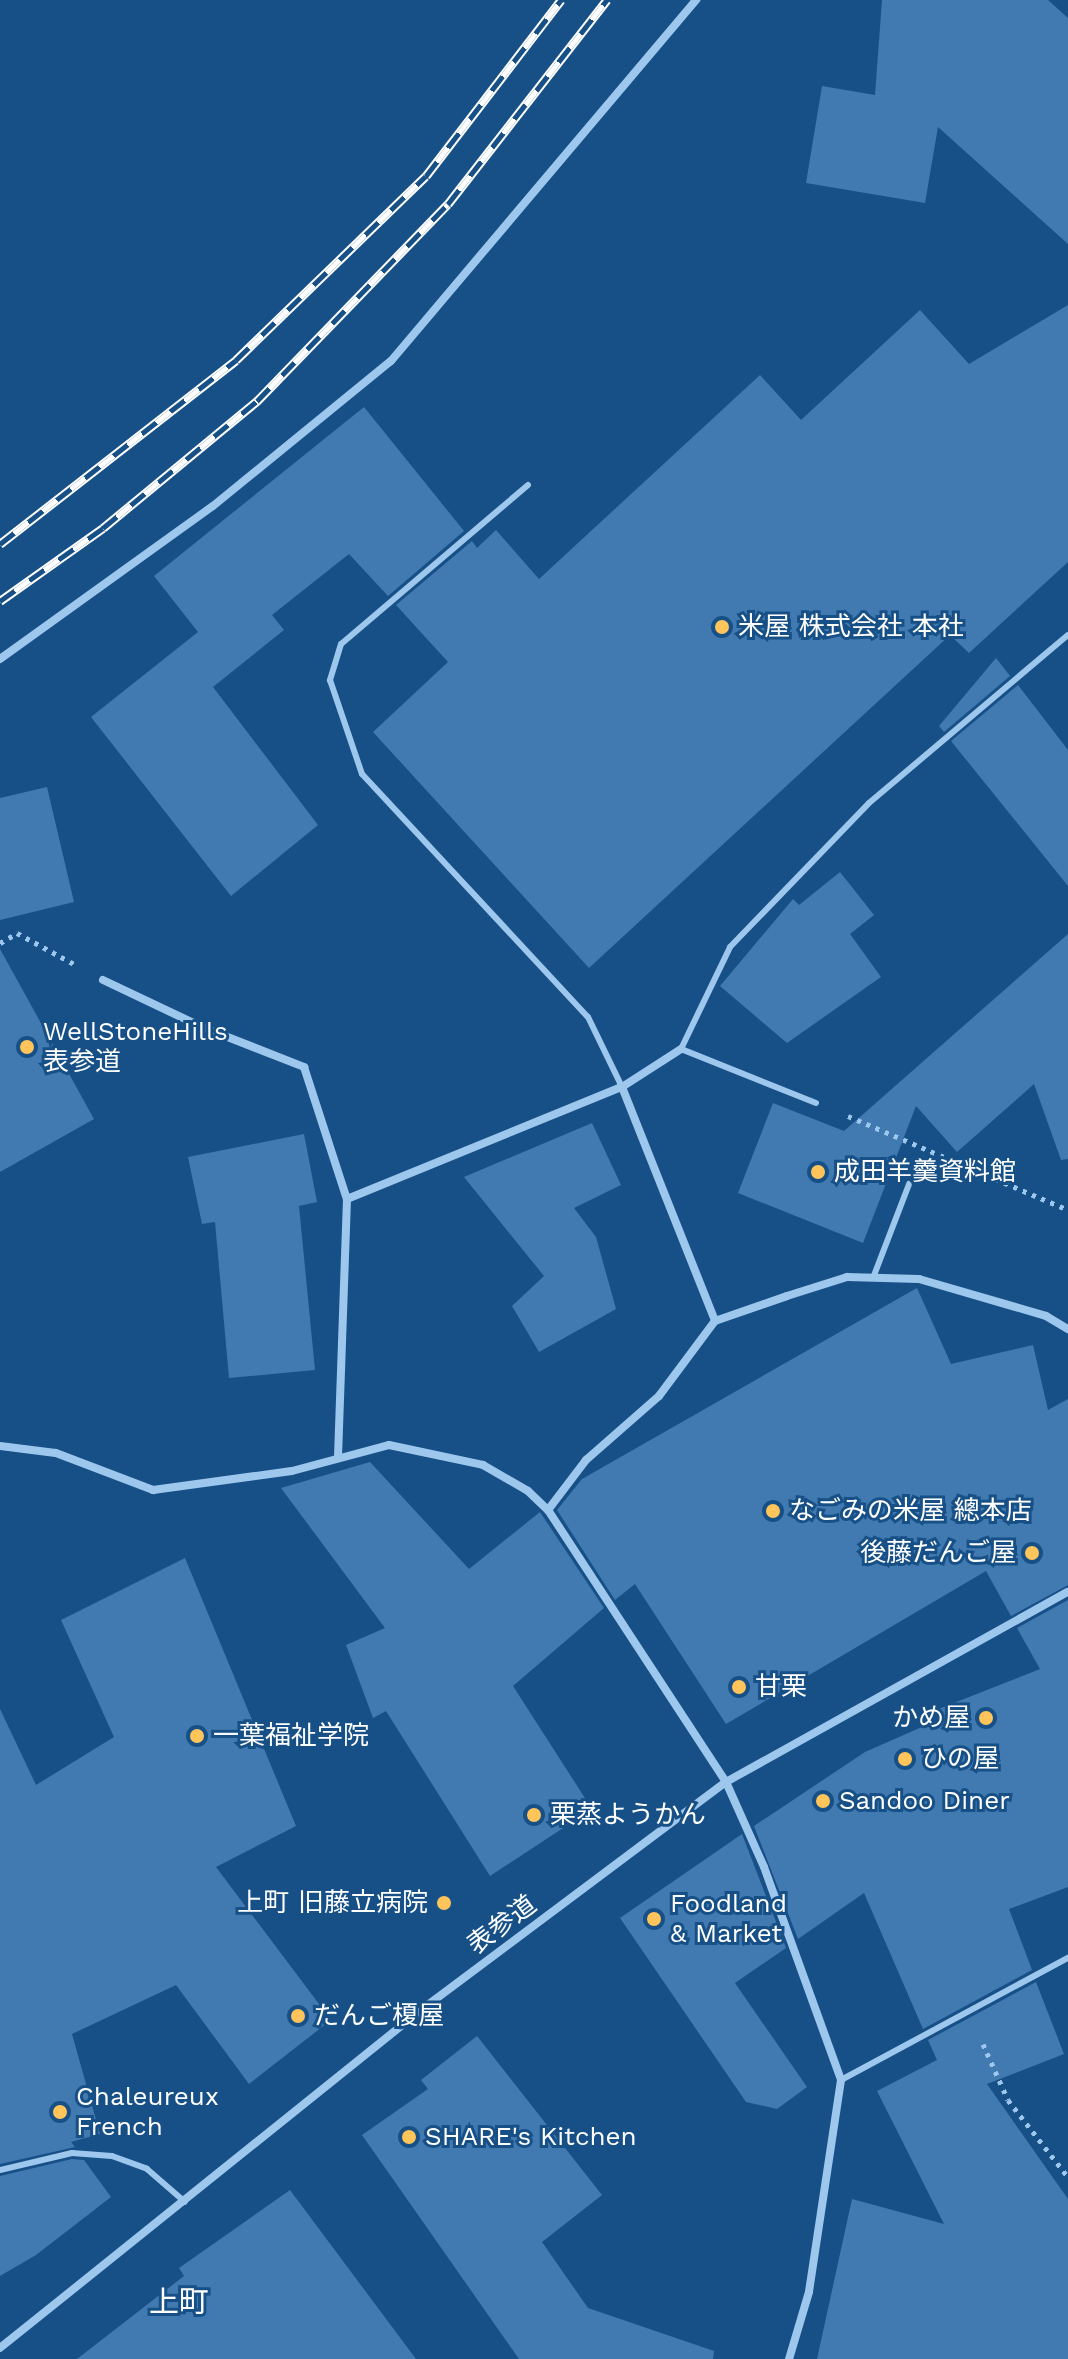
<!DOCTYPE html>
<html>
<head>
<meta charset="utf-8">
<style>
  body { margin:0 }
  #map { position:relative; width:1068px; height:2359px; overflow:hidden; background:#175087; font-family:"Work Sans","Noto Sans JP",sans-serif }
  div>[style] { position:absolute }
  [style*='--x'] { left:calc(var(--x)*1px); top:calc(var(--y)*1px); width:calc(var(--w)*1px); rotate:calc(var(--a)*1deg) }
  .building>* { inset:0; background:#407ab0 }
  .path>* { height:5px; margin-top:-2.5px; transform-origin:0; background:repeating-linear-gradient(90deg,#9ec7ed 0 4px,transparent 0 10px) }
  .service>* { height:6px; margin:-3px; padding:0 3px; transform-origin:3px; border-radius:3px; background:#9ec7ed }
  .minor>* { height:8px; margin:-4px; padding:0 4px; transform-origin:4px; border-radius:4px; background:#9ec7ed }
  .rail>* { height:9px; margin-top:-4.5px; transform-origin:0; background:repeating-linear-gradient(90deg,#175087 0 18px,#fff 0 36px); box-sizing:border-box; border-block:2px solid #fff }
  .dots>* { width:22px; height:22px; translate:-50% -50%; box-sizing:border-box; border:4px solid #175087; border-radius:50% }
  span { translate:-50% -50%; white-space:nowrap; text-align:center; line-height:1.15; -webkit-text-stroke:6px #175087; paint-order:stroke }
  .poi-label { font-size:26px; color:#fff }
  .left { translate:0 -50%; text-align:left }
  .right { translate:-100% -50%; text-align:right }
  .street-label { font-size:26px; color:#fff }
  .quarter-label { font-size:30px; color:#fff }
</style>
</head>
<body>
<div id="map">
  <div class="building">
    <div style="clip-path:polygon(882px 0,1048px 0,1068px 18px,1068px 244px,938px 127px,925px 203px,806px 183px,822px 86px,875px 95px)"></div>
    <div style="clip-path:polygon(1068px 305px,1068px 562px,969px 653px,950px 635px,589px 968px,373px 732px,448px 662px,396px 605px,472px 541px,477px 548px,496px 530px,539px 579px,760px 375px,801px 420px,920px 310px,969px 364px)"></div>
    <div style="clip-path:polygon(364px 407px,464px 531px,388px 596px,349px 554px,272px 615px,284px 630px,213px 687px,318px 825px,231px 896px,91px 717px,198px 632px,154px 576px)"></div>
    <div style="clip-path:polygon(996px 658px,1010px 676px,944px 732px,939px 726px)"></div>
    <div style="clip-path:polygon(1018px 685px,1068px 750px,1068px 886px,951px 741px)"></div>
    <div style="clip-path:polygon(47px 787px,74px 902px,0 920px,0 798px)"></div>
    <div style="clip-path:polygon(840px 872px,874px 915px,850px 934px,881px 977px,787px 1043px,720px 986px,793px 899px,799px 905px)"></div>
    <div style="clip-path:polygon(1068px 934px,1068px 1159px,1061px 1160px,1034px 1084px,957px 1152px,916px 1106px,863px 1243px,738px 1193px,773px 1103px,844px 1131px)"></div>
    <div style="clip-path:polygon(0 949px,94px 1119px,0 1172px)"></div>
    <div style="clip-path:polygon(592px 1123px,621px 1185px,574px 1208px,596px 1237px,616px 1309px,539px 1352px,512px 1306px,544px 1276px,464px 1177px)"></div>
    <div style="clip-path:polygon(304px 1134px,317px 1202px,299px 1206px,315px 1370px,229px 1378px,215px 1222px,202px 1224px,188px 1157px)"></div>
    <div style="clip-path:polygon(917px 1288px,951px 1364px,1033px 1345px,1048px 1410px,1068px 1399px,1068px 1585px,1011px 1616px,986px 1571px,726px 1724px,635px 1584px,615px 1600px,557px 1510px,582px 1479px)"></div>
    <div style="clip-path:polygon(370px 1462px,469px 1569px,540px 1512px,604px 1608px,513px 1686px,592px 1809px,490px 1876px,386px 1711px,373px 1718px,346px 1645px,385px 1628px,281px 1488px)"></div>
    <div style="clip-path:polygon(185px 1558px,296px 1826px,216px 1867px,331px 2020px,249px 2084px,176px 1985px,72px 2034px,100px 2134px,71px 2142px,75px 2147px,0 2164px,0 1709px,36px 1785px,114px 1737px,61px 1620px)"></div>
    <div style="clip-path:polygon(1068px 1600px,1068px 1887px,1009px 1909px,1032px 1970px,923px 2029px,864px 1893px,798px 1939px,754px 1826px,865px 1752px,940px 1719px,936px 1710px,1040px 1669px,1017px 1628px)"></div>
    <div style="clip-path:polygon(742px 1834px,786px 1948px,735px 1983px,807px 2087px,777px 2109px,746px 2102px,620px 1918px)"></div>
    <div style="clip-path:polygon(1036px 1982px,1064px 2054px,987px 2084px,1068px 2199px,1068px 2359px,817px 2359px,852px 2199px,944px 2224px,877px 2091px,937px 2060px,928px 2040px)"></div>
    <div style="clip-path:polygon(477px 2036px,602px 2195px,542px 2242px,588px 2308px,714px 2351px,713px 2359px,519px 2359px,362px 2135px,428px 2089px,421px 2080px)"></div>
    <div style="clip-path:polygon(72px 2159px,84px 2160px,111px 2197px,36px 2255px,0 2276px,0 2176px)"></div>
    <div style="clip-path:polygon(290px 2190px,416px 2359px,77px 2359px,184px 2276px,179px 2268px)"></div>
  </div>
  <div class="path">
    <div style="--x:0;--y:943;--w:20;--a:-30"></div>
    <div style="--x:17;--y:933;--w:65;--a:28.5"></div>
    <div style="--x:848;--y:1116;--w:239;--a:23.1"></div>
    <div style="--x:983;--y:2044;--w:61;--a:65.9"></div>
    <div style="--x:1008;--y:2100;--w:98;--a:52.1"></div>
  </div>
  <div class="service">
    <div style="--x:528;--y:485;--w:245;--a:139.6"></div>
    <div style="--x:341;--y:644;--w:38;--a:107"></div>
    <div style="--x:330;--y:680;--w:99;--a:71.2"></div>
    <div style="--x:362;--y:774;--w:332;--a:47.1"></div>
    <div style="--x:588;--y:1017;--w:78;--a:64.1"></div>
    <div style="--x:816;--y:1103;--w:145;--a:-158.2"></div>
    <div style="--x:681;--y:1049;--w:113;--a:-64.3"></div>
    <div style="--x:730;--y:947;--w:200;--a:-46"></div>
    <div style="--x:869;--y:803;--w:260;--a:-40.2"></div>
    <div style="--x:873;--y:1278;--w:101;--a:-69"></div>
    <div style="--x:841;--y:2080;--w:258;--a:-28.3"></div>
    <div style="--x:0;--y:2170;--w:74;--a:-13.3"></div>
    <div style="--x:72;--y:2153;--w:40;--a:4.3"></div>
    <div style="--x:112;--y:2156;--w:37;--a:20"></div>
    <div style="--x:147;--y:2169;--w:50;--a:41"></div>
  </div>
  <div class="minor">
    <div style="--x:0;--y:659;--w:262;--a:-35.7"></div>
    <div style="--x:213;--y:506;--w:230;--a:-39.2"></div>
    <div style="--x:391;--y:361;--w:473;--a:-49.8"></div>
    <div style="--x:103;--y:980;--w:110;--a:25.4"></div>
    <div style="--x:202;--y:1027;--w:110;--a:21.4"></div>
    <div style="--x:304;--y:1067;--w:139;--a:72"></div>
    <div style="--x:347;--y:1199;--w:256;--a:92"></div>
    <div style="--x:622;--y:1087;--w:252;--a:68.3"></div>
    <div style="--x:347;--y:1199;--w:297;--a:-22.2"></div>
    <div style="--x:622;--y:1087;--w:70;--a:-32.8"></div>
    <div style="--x:0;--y:1446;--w:56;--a:7.1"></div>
    <div style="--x:56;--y:1453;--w:104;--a:20.9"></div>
    <div style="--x:153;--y:1490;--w:140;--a:-7.8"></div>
    <div style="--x:292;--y:1471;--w:100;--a:-15"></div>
    <div style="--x:389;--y:1445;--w:96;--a:12"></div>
    <div style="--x:483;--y:1465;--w:52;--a:30"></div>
    <div style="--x:528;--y:1491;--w:28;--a:44"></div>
    <div style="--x:548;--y:1510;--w:325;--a:56.8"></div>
    <div style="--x:726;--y:1782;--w:93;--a:65.9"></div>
    <div style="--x:764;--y:1867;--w:226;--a:70.1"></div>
    <div style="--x:841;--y:2080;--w:214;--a:98.6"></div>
    <div style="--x:809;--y:2292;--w:70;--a:106.6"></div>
    <div style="--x:548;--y:1510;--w:63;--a:-52.8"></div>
    <div style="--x:586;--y:1460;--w:97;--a:-41.2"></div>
    <div style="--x:659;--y:1396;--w:94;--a:-53.3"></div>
    <div style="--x:715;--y:1321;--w:76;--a:-19.1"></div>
    <div style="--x:787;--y:1296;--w:63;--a:-17.6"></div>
    <div style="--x:847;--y:1277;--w:72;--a:1.6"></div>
    <div style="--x:919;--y:1279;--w:132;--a:16.2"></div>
    <div style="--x:1046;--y:1316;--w:26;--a:31"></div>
    <div style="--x:0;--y:2348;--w:540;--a:-38.76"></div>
    <div style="--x:421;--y:2010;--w:381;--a:-36.8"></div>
    <div style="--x:726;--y:1782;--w:391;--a:-29.1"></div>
  </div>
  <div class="rail">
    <div style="--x:0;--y:544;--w:299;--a:-37.9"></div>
    <div style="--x:236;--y:360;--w:264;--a:-44.1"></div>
    <div style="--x:426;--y:176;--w:222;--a:-52.5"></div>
    <div style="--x:0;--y:601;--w:126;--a:-35.3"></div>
    <div style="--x:103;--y:528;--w:200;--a:-39.5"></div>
    <div style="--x:257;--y:401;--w:274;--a:-45.9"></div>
    <div style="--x:448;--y:204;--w:259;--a:-52.1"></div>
  </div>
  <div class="dots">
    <div style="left:722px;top:627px;background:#ffc45a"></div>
    <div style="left:27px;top:1047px;background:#ffc45a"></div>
    <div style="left:818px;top:1172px;background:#ffc45a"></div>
    <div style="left:773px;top:1511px;background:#ffc45a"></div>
    <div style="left:1032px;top:1553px;background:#ffc45a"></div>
    <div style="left:739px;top:1687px;background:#ffc45a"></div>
    <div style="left:986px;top:1718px;background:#ffc45a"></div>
    <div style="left:197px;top:1736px;background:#ffc45a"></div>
    <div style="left:905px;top:1759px;background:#ffc45a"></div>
    <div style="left:823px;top:1801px;background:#ffc45a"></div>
    <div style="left:534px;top:1815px;background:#ffc45a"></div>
    <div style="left:444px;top:1903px;background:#ffc45a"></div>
    <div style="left:654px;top:1919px;background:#ffc45a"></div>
    <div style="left:298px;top:2016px;background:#ffc45a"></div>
    <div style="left:60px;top:2112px;background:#ffc45a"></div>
    <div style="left:409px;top:2137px;background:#ffc45a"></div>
  </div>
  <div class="poi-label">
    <span class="left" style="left:738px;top:627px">米屋 株式会社 本社</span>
    <span class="left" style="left:43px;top:1047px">WellStoneHills<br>表参道</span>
    <span class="left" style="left:834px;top:1172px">成田羊羹資料館</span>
    <span class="left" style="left:789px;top:1511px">なごみの米屋 總本店</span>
    <span class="right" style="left:1016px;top:1553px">後藤だんご屋</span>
    <span class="left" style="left:755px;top:1687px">甘栗</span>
    <span class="right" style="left:970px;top:1718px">かめ屋</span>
    <span class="left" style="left:213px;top:1736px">一葉福祉学院</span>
    <span class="left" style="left:921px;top:1759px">ひの屋</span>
    <span class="left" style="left:839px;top:1801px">Sandoo Diner</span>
    <span class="left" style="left:550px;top:1815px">栗蒸ようかん</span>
    <span class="right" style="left:428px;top:1903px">上町 旧藤立病院</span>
    <span class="left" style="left:670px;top:1919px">Foodland<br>&amp; Market</span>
    <span class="left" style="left:314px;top:2016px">だんご榎屋</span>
    <span class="left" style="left:76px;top:2112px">Chaleureux<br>French</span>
    <span class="left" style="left:425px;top:2137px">SHARE's Kitchen</span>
  </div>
  <div class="street-label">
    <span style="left:502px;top:1925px;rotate:-37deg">表参道</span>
  </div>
  <div class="quarter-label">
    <span style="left:179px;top:2302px">上町</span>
  </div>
</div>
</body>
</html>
